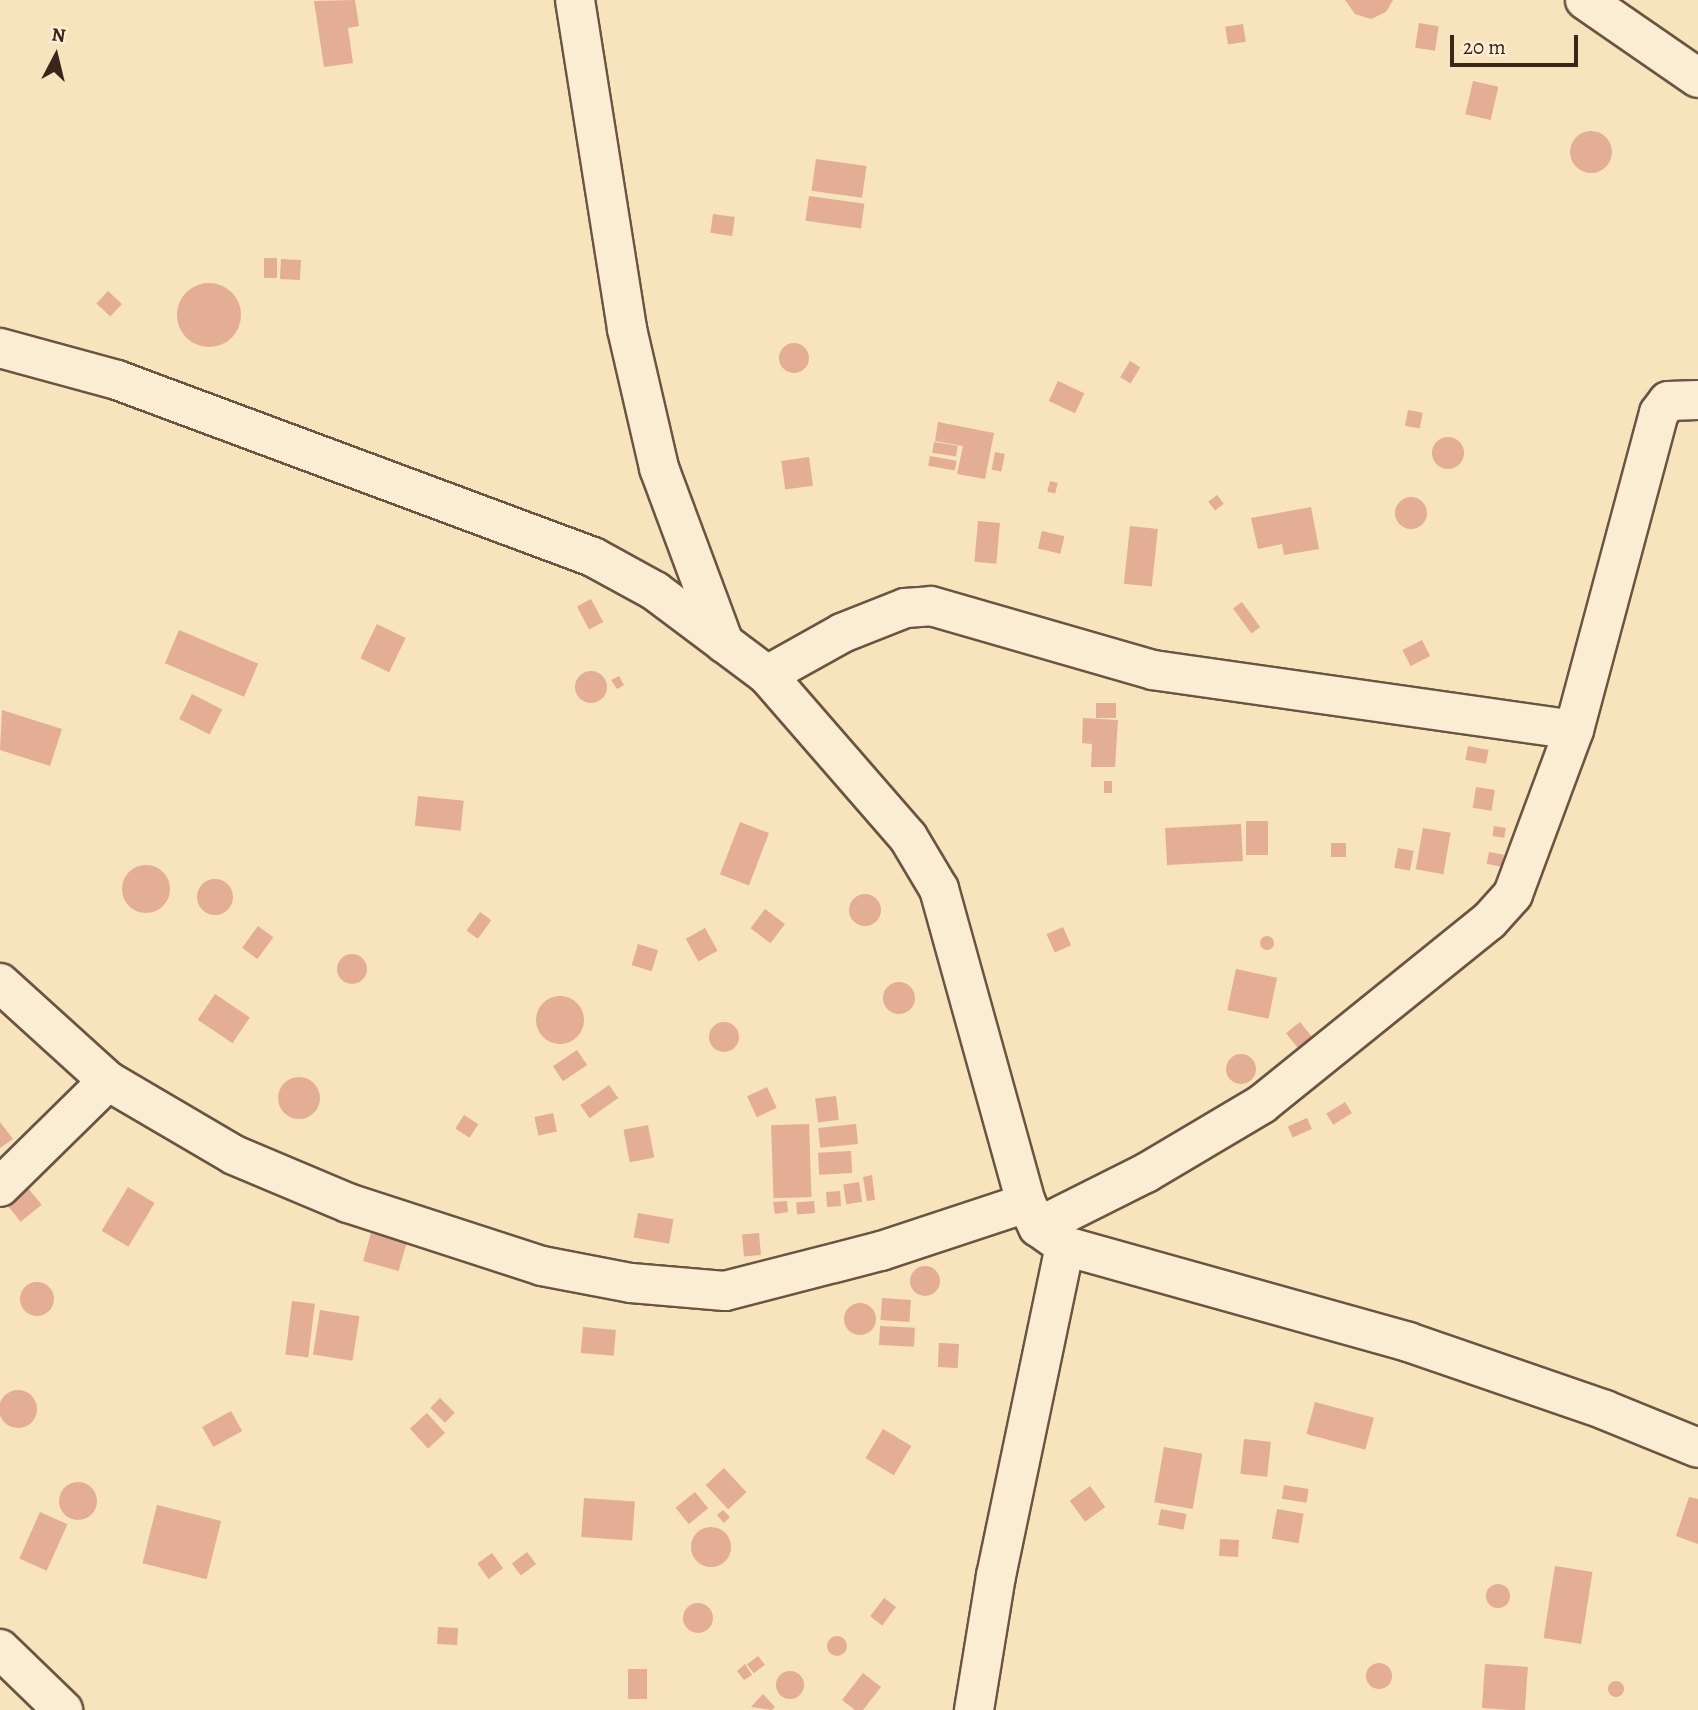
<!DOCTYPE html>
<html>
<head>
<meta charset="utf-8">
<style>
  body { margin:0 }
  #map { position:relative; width:1698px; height:1710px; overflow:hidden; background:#f7e3bc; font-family:Alegreya,serif }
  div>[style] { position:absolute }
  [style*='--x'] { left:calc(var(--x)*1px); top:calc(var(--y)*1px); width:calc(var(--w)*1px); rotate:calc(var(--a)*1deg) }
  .building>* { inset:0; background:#e4ad96; transform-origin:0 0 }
  .round { border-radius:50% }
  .roads { filter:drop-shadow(2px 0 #6c5442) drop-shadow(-2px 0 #6c5442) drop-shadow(0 2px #6c5442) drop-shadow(0 -2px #6c5442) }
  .minor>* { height:38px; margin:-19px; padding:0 19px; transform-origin:19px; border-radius:19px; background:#faedd3 }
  span { translate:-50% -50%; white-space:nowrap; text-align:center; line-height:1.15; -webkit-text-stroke:7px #faedd3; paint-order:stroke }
  .north { position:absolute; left:21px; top:21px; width:70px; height:70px; -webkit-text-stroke:5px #faedd3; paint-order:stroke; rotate:7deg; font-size:19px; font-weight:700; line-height:28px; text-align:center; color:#3d241a }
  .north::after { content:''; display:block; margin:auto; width:24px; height:32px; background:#3d241a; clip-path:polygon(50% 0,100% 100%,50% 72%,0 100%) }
  .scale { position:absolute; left:1450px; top:35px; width:128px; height:32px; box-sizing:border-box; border:4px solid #3d241a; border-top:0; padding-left:9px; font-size:21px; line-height:24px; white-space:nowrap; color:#3d241a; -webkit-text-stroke:5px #faedd3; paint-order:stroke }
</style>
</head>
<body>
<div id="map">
  <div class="building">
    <div style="clip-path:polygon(355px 0,359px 26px,348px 28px,353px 63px,324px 67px,314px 1px)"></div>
    <div style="clip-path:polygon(1345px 0,1393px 0,1386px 12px,1371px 19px,1355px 14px)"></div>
    <div style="left:1419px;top:23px;width:20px;height:25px;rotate:9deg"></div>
    <div style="left:1243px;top:24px;width:18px;height:18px;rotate:81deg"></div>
    <div style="left:1473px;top:81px;width:26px;height:34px;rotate:13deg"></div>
    <div class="round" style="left:1570px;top:131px;width:42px;height:42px"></div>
    <div style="left:816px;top:159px;width:51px;height:32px;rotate:8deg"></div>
    <div style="left:809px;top:196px;width:56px;height:25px;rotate:8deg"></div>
    <div style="left:713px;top:214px;width:22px;height:19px;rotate:8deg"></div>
    <div style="left:277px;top:258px;width:20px;height:13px;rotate:90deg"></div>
    <div style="left:281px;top:259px;width:20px;height:20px;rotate:3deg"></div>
    <div class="round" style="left:177px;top:283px;width:64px;height:64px"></div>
    <div style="left:108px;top:291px;width:19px;height:17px;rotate:43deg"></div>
    <div class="round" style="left:779px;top:343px;width:30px;height:30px"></div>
    <div style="left:1130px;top:361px;width:12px;height:19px;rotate:31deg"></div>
    <div style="left:1058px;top:381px;width:29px;height:22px;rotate:25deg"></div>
    <div style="left:1408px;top:410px;width:15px;height:16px;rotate:11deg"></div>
    <div style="clip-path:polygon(938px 422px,994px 433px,985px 479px,957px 474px,963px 446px,935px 441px)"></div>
    <div class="round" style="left:1432px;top:437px;width:32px;height:32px"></div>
    <div style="left:934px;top:442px;width:24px;height:11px;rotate:9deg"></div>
    <div style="left:995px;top:452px;width:10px;height:18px;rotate:11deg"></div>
    <div style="left:930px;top:456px;width:27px;height:10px;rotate:10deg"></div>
    <div style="left:809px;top:457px;width:29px;height:28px;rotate:82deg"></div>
    <div style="left:1050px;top:481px;width:8px;height:11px;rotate:14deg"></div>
    <div style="left:1217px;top:495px;width:11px;height:11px;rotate:52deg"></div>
    <div class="round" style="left:1395px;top:497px;width:32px;height:32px"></div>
    <div style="clip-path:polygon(1311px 507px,1319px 549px,1284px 555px,1282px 544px,1258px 549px,1251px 518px)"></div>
    <div style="left:978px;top:521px;width:22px;height:41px;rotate:5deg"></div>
    <div style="left:1130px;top:526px;width:28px;height:58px;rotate:6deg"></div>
    <div style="left:1042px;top:531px;width:23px;height:18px;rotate:13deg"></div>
    <div style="left:591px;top:599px;width:26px;height:16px;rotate:62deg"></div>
    <div style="left:1242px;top:602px;width:31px;height:11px;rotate:54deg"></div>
    <div style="left:377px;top:624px;width:32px;height:38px;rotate:26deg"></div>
    <div style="left:179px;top:630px;width:86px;height:36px;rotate:23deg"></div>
    <div style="left:1422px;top:640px;width:18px;height:22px;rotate:63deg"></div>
    <div class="round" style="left:575px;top:671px;width:32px;height:32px"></div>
    <div style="clip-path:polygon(619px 676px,624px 685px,617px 689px,611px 680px)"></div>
    <div style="left:192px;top:694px;width:34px;height:28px;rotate:27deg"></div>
    <div style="left:1096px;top:703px;width:20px;height:15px"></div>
    <div style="clip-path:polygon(2px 710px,62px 729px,50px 766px,0 750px)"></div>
    <div style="clip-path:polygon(1083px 718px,1118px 720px,1115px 767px,1091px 767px,1092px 744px,1082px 743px)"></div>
    <div style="left:1468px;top:746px;width:21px;height:14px;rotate:11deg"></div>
    <div style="left:1104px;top:781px;width:8px;height:12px"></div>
    <div style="left:1476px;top:787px;width:19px;height:21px;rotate:9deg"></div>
    <div style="left:418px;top:796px;width:46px;height:30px;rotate:6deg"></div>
    <div style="left:1246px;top:821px;width:22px;height:34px"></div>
    <div style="left:740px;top:822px;width:31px;height:56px;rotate:21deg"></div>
    <div style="left:1241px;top:824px;width:37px;height:76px;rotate:87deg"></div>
    <div style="left:1494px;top:826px;width:12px;height:10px;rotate:9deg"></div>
    <div style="left:1423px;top:828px;width:28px;height:42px;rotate:10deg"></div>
    <div style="left:1331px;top:843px;width:15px;height:14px"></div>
    <div style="left:1398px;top:848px;width:16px;height:20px;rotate:11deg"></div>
    <div style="left:1489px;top:852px;width:15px;height:12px;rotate:11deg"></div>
    <div class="round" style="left:122px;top:865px;width:48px;height:48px"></div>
    <div class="round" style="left:197px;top:879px;width:36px;height:36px"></div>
    <div class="round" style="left:849px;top:894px;width:32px;height:32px"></div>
    <div style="left:765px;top:909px;width:25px;height:24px;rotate:37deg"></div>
    <div style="left:480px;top:912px;width:14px;height:23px;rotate:36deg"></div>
    <div style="left:258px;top:926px;width:19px;height:27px;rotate:36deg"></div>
    <div style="left:1063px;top:927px;width:20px;height:18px;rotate:66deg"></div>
    <div style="left:705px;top:928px;width:26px;height:22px;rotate:61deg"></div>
    <div class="round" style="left:1260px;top:936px;width:14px;height:14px"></div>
    <div style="left:638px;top:944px;width:21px;height:22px;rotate:17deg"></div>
    <div class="round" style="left:337px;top:954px;width:30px;height:30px"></div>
    <div style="left:1236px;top:969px;width:42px;height:42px;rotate:12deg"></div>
    <div class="round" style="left:883px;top:982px;width:32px;height:32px"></div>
    <div style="left:215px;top:994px;width:42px;height:31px;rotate:34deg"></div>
    <div class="round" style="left:536px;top:996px;width:48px;height:48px"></div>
    <div class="round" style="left:709px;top:1022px;width:30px;height:30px"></div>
    <div style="left:1300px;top:1022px;width:21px;height:18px;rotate:51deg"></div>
    <div style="left:577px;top:1050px;width:18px;height:29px;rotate:56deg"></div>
    <div class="round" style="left:1226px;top:1054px;width:30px;height:30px"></div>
    <div class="round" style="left:278px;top:1077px;width:42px;height:42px"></div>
    <div style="left:609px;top:1085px;width:16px;height:35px;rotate:55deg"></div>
    <div style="left:767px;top:1087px;width:23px;height:22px;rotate:65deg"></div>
    <div style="left:836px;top:1096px;width:24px;height:21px;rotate:83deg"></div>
    <div style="left:1345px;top:1102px;width:13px;height:22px;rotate:58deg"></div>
    <div style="left:553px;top:1113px;width:19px;height:19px;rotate:78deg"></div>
    <div style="left:464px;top:1115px;width:17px;height:16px;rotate:33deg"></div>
    <div style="left:1307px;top:1118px;width:12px;height:21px;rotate:66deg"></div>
    <div style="clip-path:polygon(0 1122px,13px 1139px,0 1148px)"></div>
    <div style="left:809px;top:1124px;width:73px;height:38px;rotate:88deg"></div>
    <div style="left:856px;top:1124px;width:20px;height:38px;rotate:84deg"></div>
    <div style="left:648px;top:1125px;width:33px;height:25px;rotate:79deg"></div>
    <div style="left:851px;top:1151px;width:22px;height:33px;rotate:87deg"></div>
    <div style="clip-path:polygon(872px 1175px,875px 1200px,867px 1201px,863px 1177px)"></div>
    <div style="left:859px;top:1182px;width:20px;height:16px;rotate:81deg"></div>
    <div style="left:24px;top:1183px;width:28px;height:27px;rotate:51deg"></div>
    <div style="left:128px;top:1187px;width:31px;height:51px;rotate:31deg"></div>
    <div style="left:840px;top:1191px;width:15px;height:14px;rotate:86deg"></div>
    <div style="clip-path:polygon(787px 1201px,788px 1212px,775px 1214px,773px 1202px)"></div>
    <div style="left:814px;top:1201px;width:12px;height:18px;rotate:85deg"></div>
    <div style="left:638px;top:1213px;width:36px;height:25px;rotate:10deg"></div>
    <div style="left:371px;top:1233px;width:37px;height:29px;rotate:16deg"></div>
    <div style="left:759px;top:1233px;width:22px;height:17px;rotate:85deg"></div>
    <div class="round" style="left:910px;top:1266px;width:30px;height:30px"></div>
    <div class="round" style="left:20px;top:1282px;width:34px;height:34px"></div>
    <div style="left:882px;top:1298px;width:29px;height:22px;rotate:4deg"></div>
    <div style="left:292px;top:1301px;width:23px;height:54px;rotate:7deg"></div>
    <div class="round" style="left:844px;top:1303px;width:32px;height:32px"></div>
    <div style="left:320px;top:1310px;width:40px;height:45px;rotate:9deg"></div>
    <div style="left:880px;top:1326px;width:35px;height:19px;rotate:3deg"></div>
    <div style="left:583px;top:1327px;width:33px;height:26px;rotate:5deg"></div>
    <div style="left:939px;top:1343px;width:20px;height:24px;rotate:3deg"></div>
    <div class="round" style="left:-1px;top:1390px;width:38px;height:38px"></div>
    <div style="left:440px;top:1398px;width:21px;height:14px;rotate:45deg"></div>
    <div style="left:1315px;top:1402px;width:61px;height:33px;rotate:15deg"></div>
    <div style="left:231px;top:1411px;width:23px;height:33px;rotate:61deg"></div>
    <div style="left:427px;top:1413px;width:27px;height:23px;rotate:48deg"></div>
    <div style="left:883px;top:1429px;width:33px;height:34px;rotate:31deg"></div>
    <div style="left:1244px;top:1439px;width:27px;height:35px;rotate:6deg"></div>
    <div style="left:1164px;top:1447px;width:39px;height:56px;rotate:10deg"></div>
    <div style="left:724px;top:1468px;width:33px;height:25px;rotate:47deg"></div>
    <div class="round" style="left:59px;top:1482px;width:38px;height:38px"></div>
    <div style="left:1284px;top:1485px;width:25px;height:14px;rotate:9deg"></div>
    <div style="left:1090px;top:1486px;width:26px;height:25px;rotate:54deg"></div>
    <div style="left:695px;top:1492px;width:21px;height:25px;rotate:51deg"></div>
    <div style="clip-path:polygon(1689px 1497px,1698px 1499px,1698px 1544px,1676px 1536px)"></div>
    <div style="left:584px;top:1498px;width:51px;height:39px;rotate:4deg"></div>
    <div style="left:157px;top:1505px;width:66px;height:60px;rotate:14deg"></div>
    <div style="left:1161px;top:1509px;width:26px;height:16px;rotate:11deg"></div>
    <div style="left:1277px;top:1509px;width:27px;height:30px;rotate:10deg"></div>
    <div style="clip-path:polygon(723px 1510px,730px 1517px,724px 1523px,717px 1515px)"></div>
    <div style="left:40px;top:1512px;width:30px;height:51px;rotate:24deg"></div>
    <div class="round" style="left:691px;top:1527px;width:40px;height:40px"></div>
    <div style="left:1220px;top:1539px;width:19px;height:17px;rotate:3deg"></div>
    <div style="left:527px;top:1552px;width:15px;height:19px;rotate:53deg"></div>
    <div style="left:492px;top:1553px;width:19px;height:18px;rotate:54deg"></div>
    <div style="left:1555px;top:1566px;width:38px;height:73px;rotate:9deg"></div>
    <div class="round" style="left:1486px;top:1584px;width:24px;height:24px"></div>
    <div style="left:884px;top:1598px;width:15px;height:23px;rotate:37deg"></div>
    <div class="round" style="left:683px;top:1603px;width:30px;height:30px"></div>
    <div style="left:438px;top:1627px;width:20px;height:17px;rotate:3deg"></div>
    <div class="round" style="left:827px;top:1636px;width:20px;height:20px"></div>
    <div style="left:758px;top:1656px;width:11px;height:14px;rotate:52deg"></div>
    <div class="round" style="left:1366px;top:1663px;width:26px;height:26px"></div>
    <div style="clip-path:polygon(745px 1664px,752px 1675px,744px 1680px,737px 1671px)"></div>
    <div style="left:1485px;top:1664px;width:43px;height:44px;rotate:4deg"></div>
    <div style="left:628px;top:1669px;width:19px;height:30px"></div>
    <div class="round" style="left:776px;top:1671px;width:28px;height:28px"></div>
    <div style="clip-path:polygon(863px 1673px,881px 1687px,863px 1710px,855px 1710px,842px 1700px)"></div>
    <div class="round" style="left:1608px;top:1681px;width:16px;height:16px"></div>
    <div style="clip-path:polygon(763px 1694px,775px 1707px,772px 1710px,751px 1707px)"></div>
  </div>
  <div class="roads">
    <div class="minor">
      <div style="--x:575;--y:0;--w:333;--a:81"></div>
      <div style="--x:627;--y:329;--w:143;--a:77"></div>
      <div style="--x:659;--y:468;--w:187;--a:69.6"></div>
      <div style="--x:1585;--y:0;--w:137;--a:34.6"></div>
      <div style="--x:0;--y:348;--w:121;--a:15.3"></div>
      <div style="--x:117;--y:380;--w:508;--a:20.4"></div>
      <div style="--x:593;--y:557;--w:71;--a:28.7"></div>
      <div style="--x:655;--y:591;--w:140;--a:36.9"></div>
      <div style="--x:767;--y:675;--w:215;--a:49"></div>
      <div style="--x:908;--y:837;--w:61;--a:59.2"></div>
      <div style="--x:939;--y:889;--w:326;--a:74.5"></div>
      <div style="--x:767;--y:675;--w:86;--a:-29.2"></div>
      <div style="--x:842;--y:633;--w:68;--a:-21.6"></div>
      <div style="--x:905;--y:608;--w:26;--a:-4"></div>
      <div style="--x:931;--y:606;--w:231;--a:16.1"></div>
      <div style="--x:1153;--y:670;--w:425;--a:8.1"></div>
      <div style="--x:0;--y:983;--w:146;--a:42.2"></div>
      <div style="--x:108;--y:1081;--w:146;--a:30.4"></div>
      <div style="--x:234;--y:1155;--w:124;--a:22.8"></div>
      <div style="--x:348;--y:1203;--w:204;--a:18"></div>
      <div style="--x:542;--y:1266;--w:91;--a:10.8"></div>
      <div style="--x:631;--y:1283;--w:94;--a:4.9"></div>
      <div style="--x:725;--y:1291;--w:161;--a:-14.4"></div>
      <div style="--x:881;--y:1251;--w:153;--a:-18.3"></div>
      <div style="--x:1026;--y:1203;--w:27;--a:63"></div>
      <div style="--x:1038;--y:1227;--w:33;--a:35"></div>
      <div style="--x:1065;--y:1246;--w:356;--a:15.6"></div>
      <div style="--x:1408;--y:1342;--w:208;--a:19"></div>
      <div style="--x:1605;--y:1410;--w:100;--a:22.2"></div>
      <div style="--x:0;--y:1187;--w:151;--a:-44.5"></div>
      <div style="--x:1038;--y:1227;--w:121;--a:-26.6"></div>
      <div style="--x:1146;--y:1173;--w:135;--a:-30.7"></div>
      <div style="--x:1262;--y:1104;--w:292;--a:-38.9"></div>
      <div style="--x:1489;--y:921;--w:36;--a:-48"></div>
      <div style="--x:1513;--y:894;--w:175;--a:-69.6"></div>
      <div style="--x:1574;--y:730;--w:328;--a:-75"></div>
      <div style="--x:1659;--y:413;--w:15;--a:-53"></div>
      <div style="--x:1668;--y:401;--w:30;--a:-2"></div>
      <div style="--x:0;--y:1649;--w:88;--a:44.1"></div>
      <div style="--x:974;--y:1710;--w:136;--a:-80.7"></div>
      <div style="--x:996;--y:1576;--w:337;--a:-78.2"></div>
    </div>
  </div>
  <div class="north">N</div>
  <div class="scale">20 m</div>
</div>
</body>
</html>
